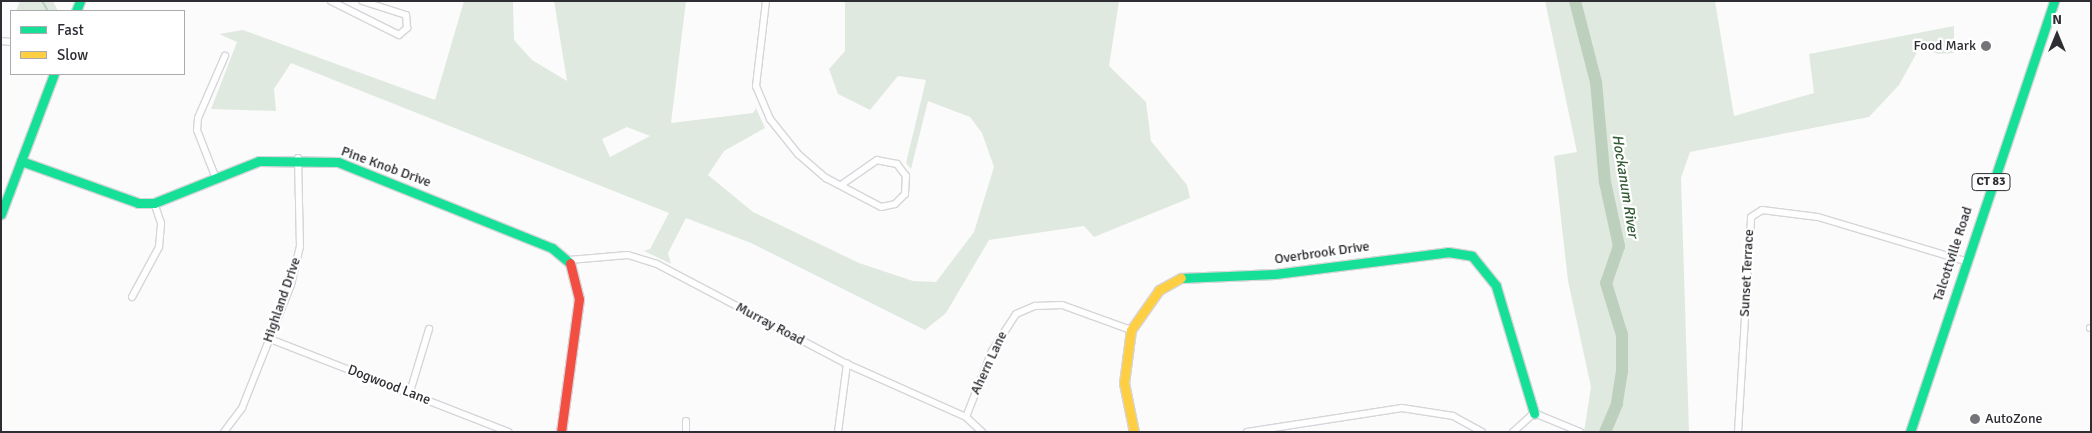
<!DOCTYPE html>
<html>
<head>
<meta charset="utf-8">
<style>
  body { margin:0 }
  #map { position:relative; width:2092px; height:433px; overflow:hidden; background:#fbfbfc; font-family:Signika,sans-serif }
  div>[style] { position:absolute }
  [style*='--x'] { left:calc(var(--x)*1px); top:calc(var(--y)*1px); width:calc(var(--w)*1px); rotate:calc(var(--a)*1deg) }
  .green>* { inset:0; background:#e0e9e0 }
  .stream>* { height:2px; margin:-1px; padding:0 1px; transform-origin:1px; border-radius:1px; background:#bdcfbd }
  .river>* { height:12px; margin:-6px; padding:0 6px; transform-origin:6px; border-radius:6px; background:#bdcfbd }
  .roads { filter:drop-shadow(1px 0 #d6d5d9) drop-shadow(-1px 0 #d6d5d9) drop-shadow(0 1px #d6d5d9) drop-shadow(0 -1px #d6d5d9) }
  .street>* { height:6px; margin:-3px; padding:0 3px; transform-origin:3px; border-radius:3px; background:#fefeff }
  .fast>* { height:9px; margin:-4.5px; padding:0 4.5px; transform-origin:4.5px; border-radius:4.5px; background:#16e098 }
  .slow>* { height:9px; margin:-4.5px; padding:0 4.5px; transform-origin:4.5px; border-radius:4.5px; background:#ffcf43 }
  .jam>* { height:9px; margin:-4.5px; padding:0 4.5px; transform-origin:4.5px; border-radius:4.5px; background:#f24e42 }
  .dots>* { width:14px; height:14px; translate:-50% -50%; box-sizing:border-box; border:2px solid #fff; border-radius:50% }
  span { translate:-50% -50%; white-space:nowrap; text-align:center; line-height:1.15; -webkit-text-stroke:4.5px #fff; paint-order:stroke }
  .shield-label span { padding:1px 4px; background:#fff; border:1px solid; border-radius:4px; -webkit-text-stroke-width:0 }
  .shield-label { font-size:12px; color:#2d2d33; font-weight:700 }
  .poi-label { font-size:14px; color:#2d2d33 }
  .right { translate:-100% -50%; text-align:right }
  .left { translate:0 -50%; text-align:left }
  .street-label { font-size:14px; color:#2d2d33 }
  .water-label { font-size:15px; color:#335a35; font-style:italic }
  .frame { position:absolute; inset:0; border:2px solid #2d2d33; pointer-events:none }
  .legend { position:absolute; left:10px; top:10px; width:175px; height:65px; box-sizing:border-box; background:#fff; border:1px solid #ababad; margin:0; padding:6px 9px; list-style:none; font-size:15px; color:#2d2d33 }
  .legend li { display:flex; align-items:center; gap:10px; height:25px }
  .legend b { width:25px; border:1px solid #ababad }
  .north { position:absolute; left:2032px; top:10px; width:50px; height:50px; -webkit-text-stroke:4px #fff; paint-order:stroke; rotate:0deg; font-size:14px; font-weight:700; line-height:20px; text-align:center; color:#2d2d33 }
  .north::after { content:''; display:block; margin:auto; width:18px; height:22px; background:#2d2d33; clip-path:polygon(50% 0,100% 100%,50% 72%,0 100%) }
</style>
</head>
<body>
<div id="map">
  <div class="green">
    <div style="clip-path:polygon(20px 1px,53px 1px,58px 11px,16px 11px)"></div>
    <div style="clip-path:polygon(evenodd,464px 1px,513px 1px,514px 40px,532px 60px,567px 81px,554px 1px,686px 1px,671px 123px,753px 113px,756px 108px,765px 128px,724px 151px,708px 175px,753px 212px,859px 263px,913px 281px,936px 282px,974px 232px,994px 167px,982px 133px,970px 117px,928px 101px,911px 169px,906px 163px,926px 80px,898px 76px,870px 110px,838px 94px,829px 69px,845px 51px,845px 1px,1119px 1px,1109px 66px,1146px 102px,1151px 141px,1187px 185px,1190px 198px,1094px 237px,1084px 226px,989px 240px,946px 313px,925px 330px,751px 243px,686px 218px,668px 253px,671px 264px,644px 251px,650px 249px,669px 213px,291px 63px,274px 89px,276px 111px,211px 109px,237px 42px,219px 34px,243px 30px,435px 100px,464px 1px,627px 127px,650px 136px,610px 157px,602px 139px,627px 127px)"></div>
    <div style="clip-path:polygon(1545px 1px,1715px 1px,1734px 116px,1814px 93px,1809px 54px,1954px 26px,1954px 53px,1938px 54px,1920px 47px,1899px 85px,1869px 117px,1690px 152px,1681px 178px,1689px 432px,1584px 432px,1591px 387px,1568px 281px,1554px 156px,1577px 152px)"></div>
  </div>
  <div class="stream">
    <div style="--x:42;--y:1;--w:12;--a:59"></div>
  </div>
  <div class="river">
    <div style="--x:1575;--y:1;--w:84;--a:75.5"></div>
    <div style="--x:1596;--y:82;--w:100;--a:84.9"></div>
    <div style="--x:1605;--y:182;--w:66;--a:77.7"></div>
    <div style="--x:1619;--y:246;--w:39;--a:109"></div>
    <div style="--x:1606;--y:283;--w:54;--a:72.9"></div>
    <div style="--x:1622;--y:335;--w:36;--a:90"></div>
    <div style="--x:1622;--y:371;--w:33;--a:99"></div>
    <div style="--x:1617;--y:404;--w:30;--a:113"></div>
  </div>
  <div class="roads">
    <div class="street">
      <div style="--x:331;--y:1;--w:76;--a:26.6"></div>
      <div style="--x:399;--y:35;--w:11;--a:-41"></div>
      <div style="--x:407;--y:28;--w:13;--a:-94"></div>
      <div style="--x:406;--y:15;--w:46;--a:-162.3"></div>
      <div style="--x:766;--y:1;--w:86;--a:96.7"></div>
      <div style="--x:756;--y:86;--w:36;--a:67"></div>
      <div style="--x:770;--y:119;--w:45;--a:51.3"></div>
      <div style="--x:798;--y:154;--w:37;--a:41"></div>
      <div style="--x:826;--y:178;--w:62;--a:27.8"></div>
      <div style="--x:881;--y:207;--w:14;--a:-12"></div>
      <div style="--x:895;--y:204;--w:14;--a:-45"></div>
      <div style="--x:905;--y:194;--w:18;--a:-87"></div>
      <div style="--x:906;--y:176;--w:15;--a:-127"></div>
      <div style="--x:897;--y:164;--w:20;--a:-169"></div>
      <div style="--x:877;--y:160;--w:44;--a:145.2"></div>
      <div style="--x:1;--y:41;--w:10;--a:6"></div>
      <div style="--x:215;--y:176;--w:49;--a:-111.4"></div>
      <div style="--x:197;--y:130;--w:12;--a:-85"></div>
      <div style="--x:198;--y:118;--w:68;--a:-66.5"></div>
      <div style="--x:569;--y:260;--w:59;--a:-4.8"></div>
      <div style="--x:628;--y:255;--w:30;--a:17"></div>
      <div style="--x:657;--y:264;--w:215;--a:27.8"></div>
      <div style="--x:847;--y:364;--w:130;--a:24"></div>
      <div style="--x:966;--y:417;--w:22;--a:43"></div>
      <div style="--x:132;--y:297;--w:57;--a:-61.6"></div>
      <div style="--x:159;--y:247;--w:24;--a:-85"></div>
      <div style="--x:161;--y:223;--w:21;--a:-109"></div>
      <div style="--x:2090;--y:328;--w:1;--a:0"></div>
      <div style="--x:270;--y:339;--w:256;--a:21.3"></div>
      <div style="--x:410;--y:392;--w:66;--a:-73.2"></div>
      <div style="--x:966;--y:417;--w:71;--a:-68.5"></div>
      <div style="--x:992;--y:351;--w:44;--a:-57"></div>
      <div style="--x:1016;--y:314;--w:21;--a:-23"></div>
      <div style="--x:1035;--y:306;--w:27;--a:-2"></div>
      <div style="--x:1062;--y:305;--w:73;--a:19.9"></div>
      <div style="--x:686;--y:421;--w:11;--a:90"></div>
      <div style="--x:224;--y:432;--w:30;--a:-53"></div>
      <div style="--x:242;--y:408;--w:132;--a:-68.3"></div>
      <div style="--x:291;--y:285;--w:39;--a:-77"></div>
      <div style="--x:300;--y:247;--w:89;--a:-91.3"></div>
      <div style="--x:838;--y:432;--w:69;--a:-82.5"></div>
      <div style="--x:1247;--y:432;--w:157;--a:-8.8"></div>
      <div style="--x:1402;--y:408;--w:52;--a:8.9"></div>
      <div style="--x:1453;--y:416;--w:33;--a:29"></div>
      <div style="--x:1513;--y:432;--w:28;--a:-42"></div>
      <div style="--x:1534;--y:413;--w:50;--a:22.4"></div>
      <div style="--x:1738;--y:432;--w:215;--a:-86.5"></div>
      <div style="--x:1751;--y:217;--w:13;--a:-32"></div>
      <div style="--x:1762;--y:210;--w:56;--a:7.1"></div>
      <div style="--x:1818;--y:217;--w:153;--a:16.7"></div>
    </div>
    <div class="fast">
      <div style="--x:76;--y:11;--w:11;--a:-68"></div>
      <div style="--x:21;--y:161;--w:124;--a:19.7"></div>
      <div style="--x:138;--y:203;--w:16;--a:0"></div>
      <div style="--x:154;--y:203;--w:113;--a:-21.8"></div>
      <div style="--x:259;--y:161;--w:79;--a:0.7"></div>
      <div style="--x:338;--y:162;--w:231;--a:21.9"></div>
      <div style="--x:552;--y:248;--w:23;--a:40"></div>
      <div style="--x:1;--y:214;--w:150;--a:-69.3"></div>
      <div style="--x:1181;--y:278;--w:94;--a:-2.4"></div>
      <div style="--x:1275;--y:274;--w:174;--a:-7.2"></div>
      <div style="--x:1448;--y:252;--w:24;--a:9"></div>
      <div style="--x:1472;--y:256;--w:38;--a:51"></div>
      <div style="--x:1496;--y:286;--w:133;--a:73.3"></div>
      <div style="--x:1910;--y:432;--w:454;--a:-71.5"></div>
    </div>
    <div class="slow">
      <div style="--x:1134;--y:432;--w:50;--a:-101.5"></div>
      <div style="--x:1124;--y:383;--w:53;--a:-82.5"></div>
      <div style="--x:1131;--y:330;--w:49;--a:-55"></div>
      <div style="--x:1159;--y:290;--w:25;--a:-29"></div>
    </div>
    <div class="jam">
      <div style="--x:561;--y:432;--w:134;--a:-82.3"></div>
      <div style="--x:579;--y:299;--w:37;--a:-104"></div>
    </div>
  </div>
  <div class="dots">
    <div style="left:1986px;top:46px;background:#757579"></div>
    <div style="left:1975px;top:419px;background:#757579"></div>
  </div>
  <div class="shield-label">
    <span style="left:1991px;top:182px">CT 83</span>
  </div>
  <div class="poi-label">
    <span class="right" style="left:1976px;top:46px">Food Mark</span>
    <span class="left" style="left:1985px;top:419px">AutoZone</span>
  </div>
  <div class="street-label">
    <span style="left:386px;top:167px;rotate:20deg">Pine Knob Drive</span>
    <span style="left:1322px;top:253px;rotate:-8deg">Overbrook Drive</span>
    <span style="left:1953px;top:254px;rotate:-72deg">Talcottville Road</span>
    <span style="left:1747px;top:273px;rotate:-87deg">Sunset Terrace</span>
    <span style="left:282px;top:300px;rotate:-71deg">Highland Drive</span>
    <span style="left:770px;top:324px;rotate:28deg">Murray Road</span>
    <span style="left:989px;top:363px;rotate:-65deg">Ahern Lane</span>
    <span style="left:389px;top:385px;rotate:21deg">Dogwood Lane</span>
  </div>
  <div class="water-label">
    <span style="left:1625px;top:186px;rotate:81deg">Hockanum River</span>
  </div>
  <div class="frame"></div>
  <ul class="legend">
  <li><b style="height:6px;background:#16e098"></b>Fast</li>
  <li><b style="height:6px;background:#ffcf43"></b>Slow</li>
  </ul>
  <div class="north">N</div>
</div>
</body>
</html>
